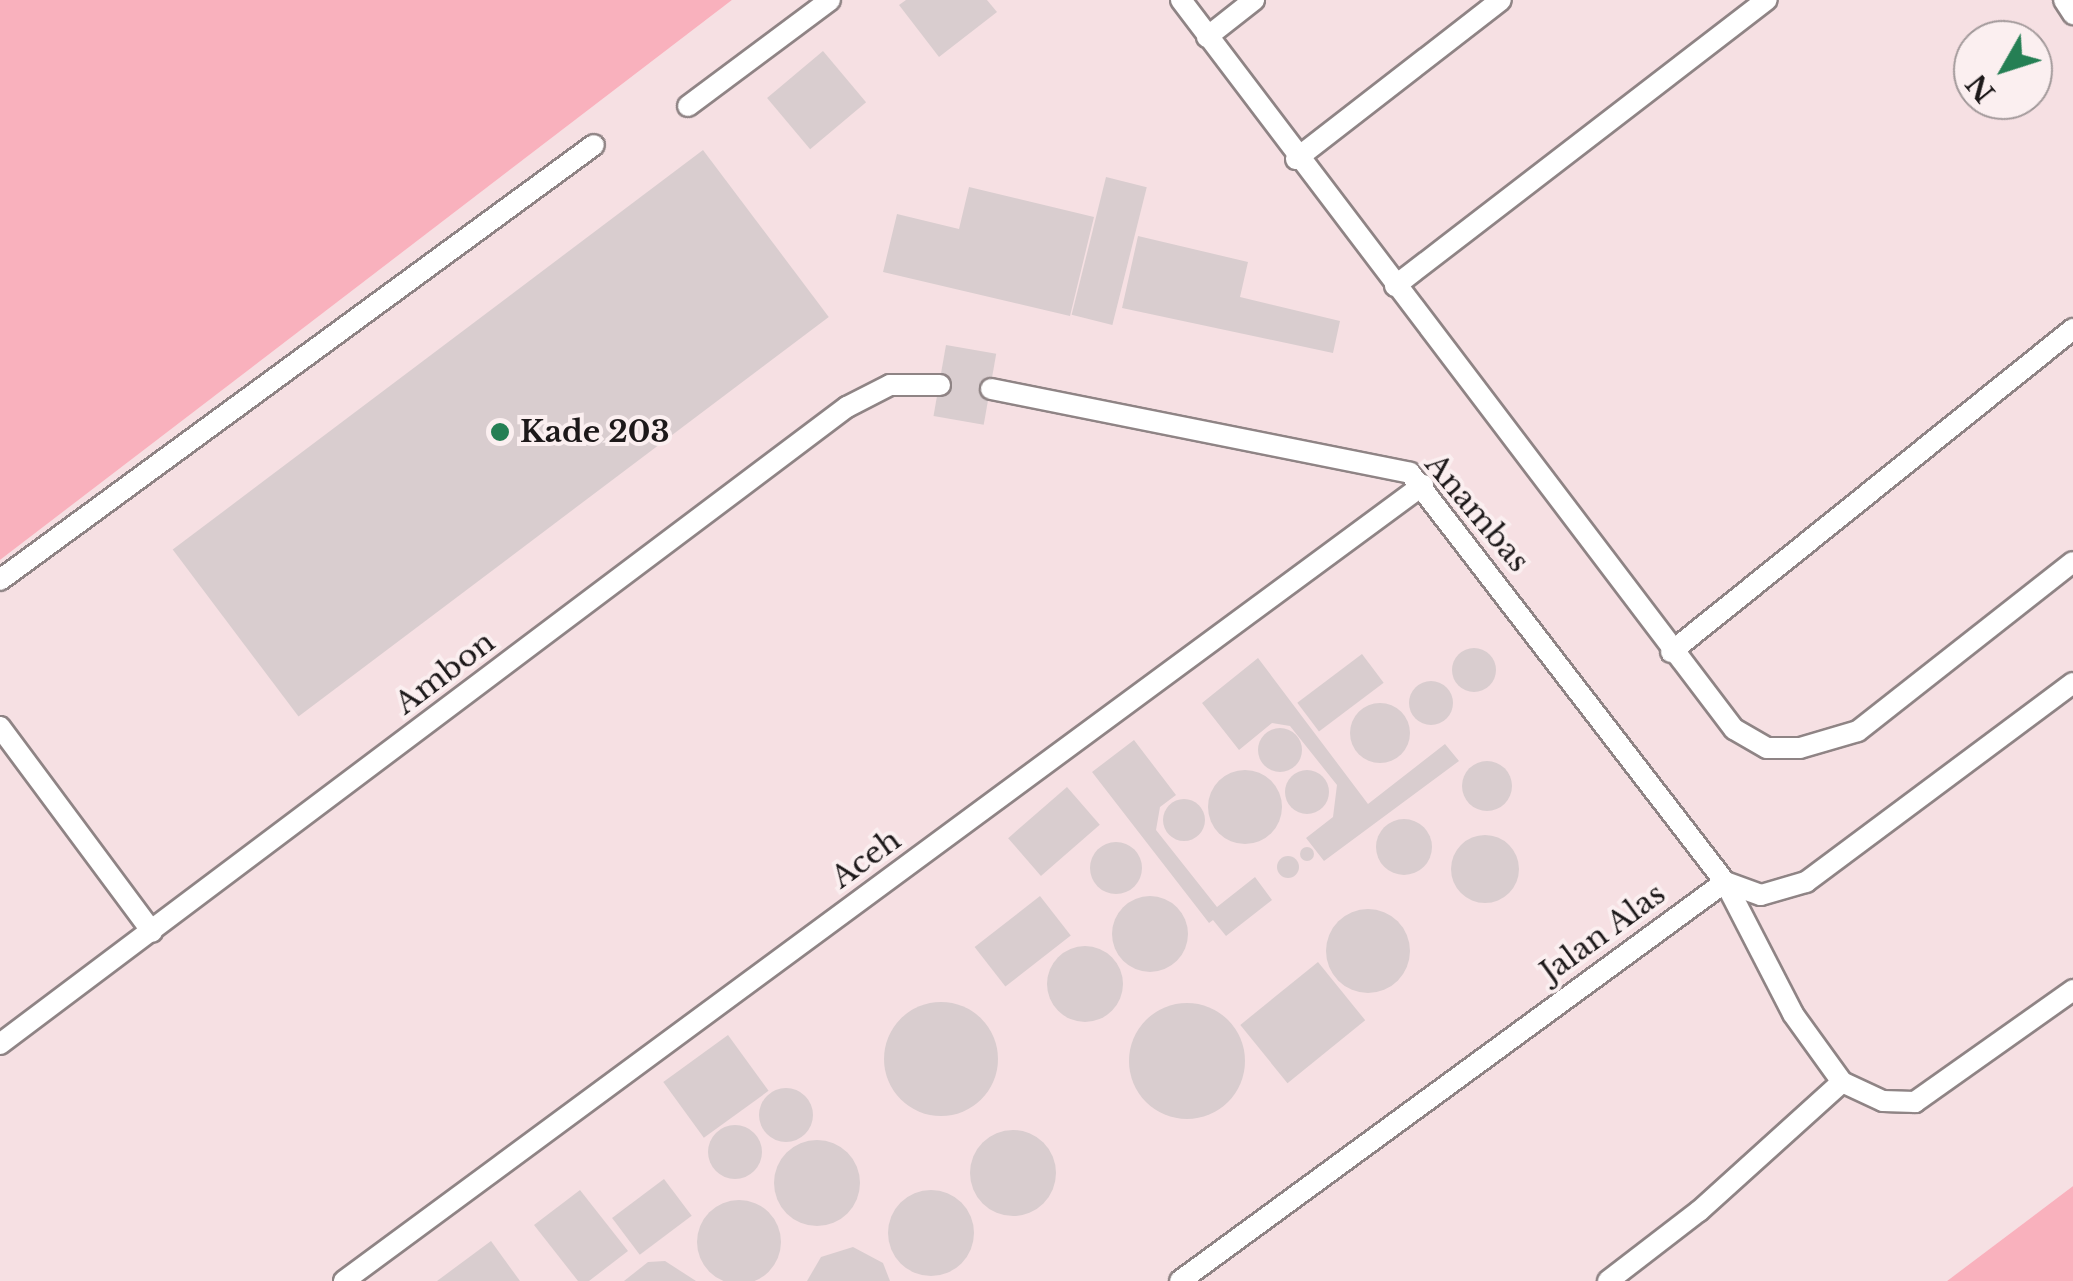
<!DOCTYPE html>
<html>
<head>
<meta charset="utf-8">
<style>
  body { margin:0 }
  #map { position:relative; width:2073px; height:1281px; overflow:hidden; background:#fbeff0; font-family:"Libre Baskerville",serif }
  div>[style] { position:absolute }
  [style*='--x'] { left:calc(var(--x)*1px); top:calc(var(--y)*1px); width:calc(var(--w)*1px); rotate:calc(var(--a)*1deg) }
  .built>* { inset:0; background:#f6e0e3 }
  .water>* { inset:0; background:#f9b1bd }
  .building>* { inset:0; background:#d9cdcf; transform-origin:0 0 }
  .round { border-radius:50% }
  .roads { filter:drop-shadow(2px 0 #8f8485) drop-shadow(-2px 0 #8f8485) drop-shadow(0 2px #8f8485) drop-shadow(0 -2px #8f8485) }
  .lane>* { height:20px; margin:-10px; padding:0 10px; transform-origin:10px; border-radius:10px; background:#fff }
  .dots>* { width:28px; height:28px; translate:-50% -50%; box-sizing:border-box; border:5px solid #fbeff0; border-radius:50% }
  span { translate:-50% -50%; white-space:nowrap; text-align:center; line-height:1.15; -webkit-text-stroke:8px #fbeff0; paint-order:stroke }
  .poi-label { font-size:30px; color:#1d191a; font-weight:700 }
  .left { translate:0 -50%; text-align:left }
  .street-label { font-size:30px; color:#1d191a }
  .north { position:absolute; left:1953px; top:20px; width:100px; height:100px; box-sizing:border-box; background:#fbeff0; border:2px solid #a2999a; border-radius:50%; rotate:231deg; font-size:28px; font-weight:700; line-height:40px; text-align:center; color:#1d191a }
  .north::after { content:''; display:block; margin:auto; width:35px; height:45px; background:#257f54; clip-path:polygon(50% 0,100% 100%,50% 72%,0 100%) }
</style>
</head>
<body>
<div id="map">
  <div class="built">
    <div style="clip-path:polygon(evenodd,732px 0,2073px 0,2073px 1186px,1947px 1281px,0 1281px,0 560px,732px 0,1973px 40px,2033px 40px,2033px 100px,1973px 100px,1973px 40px)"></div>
  </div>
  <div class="water">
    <div style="clip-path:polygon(0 0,732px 0,0 560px)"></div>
    <div style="clip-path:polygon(2073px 1186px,2073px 1281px,1947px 1281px)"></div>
  </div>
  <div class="building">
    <div style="clip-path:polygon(906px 0,987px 0,997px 12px,939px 57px,899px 5px)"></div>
    <div style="left:823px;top:51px;width:67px;height:73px;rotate:50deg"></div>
    <div style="left:703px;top:150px;width:209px;height:664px;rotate:53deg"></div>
    <div style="left:1106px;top:177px;width:42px;height:142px;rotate:14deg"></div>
    <div style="clip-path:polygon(969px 187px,1094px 217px,1070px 316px,883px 272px,897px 214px,959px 229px)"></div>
    <div style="clip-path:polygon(1138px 236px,1248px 262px,1240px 297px,1340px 321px,1333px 353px,1122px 308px)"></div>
    <div style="left:946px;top:345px;width:51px;height:72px;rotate:10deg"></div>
    <div class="round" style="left:1452px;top:648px;width:44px;height:44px"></div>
    <div style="left:1362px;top:654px;width:36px;height:81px;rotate:53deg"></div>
    <div style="clip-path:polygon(1258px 658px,1368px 804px,1445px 744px,1459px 761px,1324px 861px,1306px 838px,1333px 817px,1337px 785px,1290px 726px,1272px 723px,1239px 750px,1202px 703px)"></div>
    <div class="round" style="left:1409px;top:681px;width:44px;height:44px"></div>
    <div class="round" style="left:1350px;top:703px;width:60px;height:60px"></div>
    <div class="round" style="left:1258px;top:728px;width:44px;height:44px"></div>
    <div style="clip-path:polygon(1134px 740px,1176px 795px,1160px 807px,1156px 830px,1217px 907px,1255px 877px,1272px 900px,1226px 936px,1213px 920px,1209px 923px,1092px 772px)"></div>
    <div class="round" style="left:1462px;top:761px;width:50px;height:50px"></div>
    <div class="round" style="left:1208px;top:770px;width:74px;height:74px"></div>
    <div class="round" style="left:1285px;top:770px;width:44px;height:44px"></div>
    <div style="left:1067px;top:787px;width:50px;height:78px;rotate:49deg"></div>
    <div class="round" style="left:1163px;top:799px;width:42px;height:42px"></div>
    <div class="round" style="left:1376px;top:819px;width:56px;height:56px"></div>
    <div class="round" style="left:1451px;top:835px;width:68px;height:68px"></div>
    <div class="round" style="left:1090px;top:842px;width:52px;height:52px"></div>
    <div class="round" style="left:1300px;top:847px;width:14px;height:14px"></div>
    <div class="round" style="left:1277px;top:856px;width:22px;height:22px"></div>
    <div class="round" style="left:1112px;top:896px;width:76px;height:76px"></div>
    <div style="left:1040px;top:896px;width:50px;height:83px;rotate:52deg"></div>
    <div class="round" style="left:1326px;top:909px;width:84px;height:84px"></div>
    <div class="round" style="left:1047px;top:946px;width:76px;height:76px"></div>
    <div style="left:1318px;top:962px;width:75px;height:100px;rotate:51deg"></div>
    <div class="round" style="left:884px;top:1002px;width:114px;height:114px"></div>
    <div class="round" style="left:1129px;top:1003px;width:116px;height:116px"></div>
    <div style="left:728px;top:1035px;width:69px;height:80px;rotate:54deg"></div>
    <div class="round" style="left:759px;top:1088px;width:54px;height:54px"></div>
    <div class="round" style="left:708px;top:1125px;width:54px;height:54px"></div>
    <div class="round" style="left:970px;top:1130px;width:86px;height:86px"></div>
    <div class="round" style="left:774px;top:1140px;width:86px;height:86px"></div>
    <div style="left:664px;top:1179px;width:46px;height:65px;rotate:53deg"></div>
    <div class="round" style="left:888px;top:1190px;width:86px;height:86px"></div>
    <div style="clip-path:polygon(580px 1190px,628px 1251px,589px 1281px,578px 1281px,534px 1225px)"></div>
    <div class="round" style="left:697px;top:1200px;width:84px;height:84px"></div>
    <div style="clip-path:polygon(491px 1241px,520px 1281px,437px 1281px)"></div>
    <div style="clip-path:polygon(853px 1247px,883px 1263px,890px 1281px,807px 1281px,821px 1257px)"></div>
    <div style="clip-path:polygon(665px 1261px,696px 1281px,624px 1281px,648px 1262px)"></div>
  </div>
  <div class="roads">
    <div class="lane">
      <div style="--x:1181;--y:0;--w:915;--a:52.82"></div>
      <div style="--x:1734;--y:729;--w:38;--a:30"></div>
      <div style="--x:1767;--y:748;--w:33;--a:0"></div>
      <div style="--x:1800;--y:748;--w:60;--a:-16.3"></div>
      <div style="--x:1858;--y:731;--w:273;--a:-38.2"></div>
      <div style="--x:2064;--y:0;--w:17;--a:57"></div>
      <div style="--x:1207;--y:37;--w:60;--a:-38.2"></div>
      <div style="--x:688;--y:106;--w:177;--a:-36.7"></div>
      <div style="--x:1296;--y:159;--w:259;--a:-37.8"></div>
      <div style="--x:1395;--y:286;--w:469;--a:-37.6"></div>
      <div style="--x:991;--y:389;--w:427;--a:11.3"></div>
      <div style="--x:1410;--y:473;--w:516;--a:52.4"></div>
      <div style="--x:1725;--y:882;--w:148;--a:62.7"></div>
      <div style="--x:1793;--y:1014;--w:84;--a:54.2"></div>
      <div style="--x:1842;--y:1082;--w:193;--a:137.9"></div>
      <div style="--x:1699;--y:1211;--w:115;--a:142.4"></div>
      <div style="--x:0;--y:580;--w:736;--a:-36.22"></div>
      <div style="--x:1671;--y:652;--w:516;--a:-38.78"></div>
      <div style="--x:0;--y:727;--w:255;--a:53.4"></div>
      <div style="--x:0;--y:1044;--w:1060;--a:-36.95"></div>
      <div style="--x:847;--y:407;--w:48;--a:-27.1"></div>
      <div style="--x:890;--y:385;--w:50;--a:0"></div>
      <div style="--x:1842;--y:1082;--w:45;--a:24.9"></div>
      <div style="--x:1883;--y:1101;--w:32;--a:2"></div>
      <div style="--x:1915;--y:1102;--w:194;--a:-35.3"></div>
      <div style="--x:344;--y:1281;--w:1341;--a:-36.42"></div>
      <div style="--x:1180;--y:1281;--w:675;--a:-36.21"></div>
      <div style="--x:1725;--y:882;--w:38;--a:20"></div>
      <div style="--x:1761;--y:895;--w:47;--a:-16.1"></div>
      <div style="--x:1806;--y:882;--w:333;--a:-36.7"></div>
    </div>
  </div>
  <div class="dots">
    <div style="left:500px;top:432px;background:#257f54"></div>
  </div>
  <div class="poi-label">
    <span class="left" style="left:520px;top:432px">Kade 203</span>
  </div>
  <div class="street-label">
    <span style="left:1477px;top:513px;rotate:50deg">Anambas</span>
    <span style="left:445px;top:673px;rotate:-37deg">Ambon</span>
    <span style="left:866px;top:859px;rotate:-36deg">Aceh</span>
    <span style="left:1603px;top:933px;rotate:-36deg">Jalan Alas</span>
  </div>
  <div class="north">N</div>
</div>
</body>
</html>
